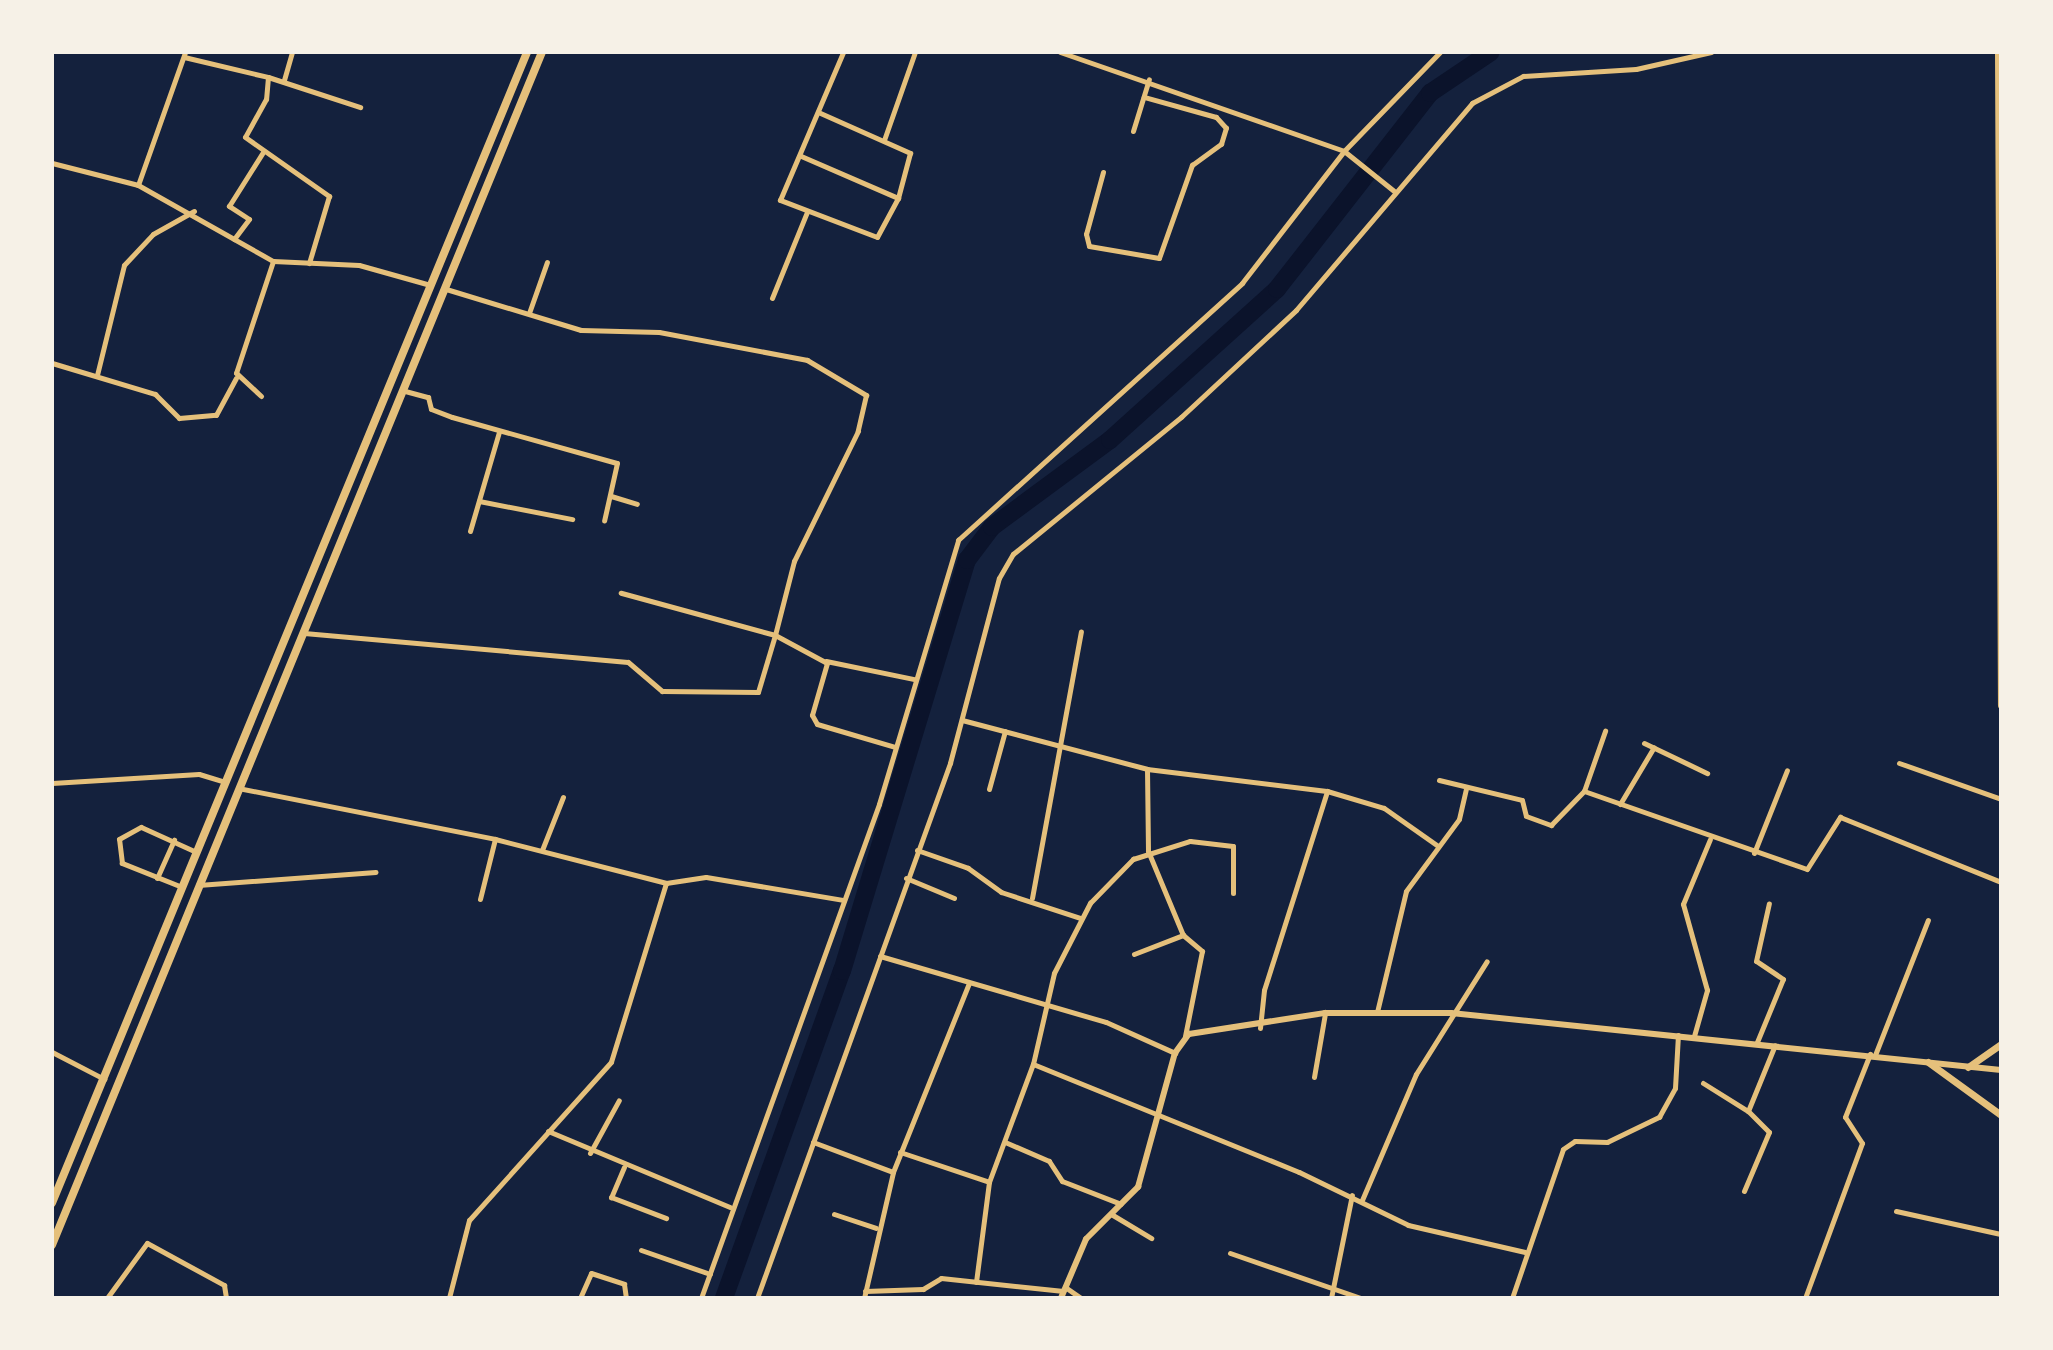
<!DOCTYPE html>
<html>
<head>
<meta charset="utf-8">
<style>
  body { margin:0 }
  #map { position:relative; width:2053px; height:1350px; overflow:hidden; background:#14213d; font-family:Overpass,sans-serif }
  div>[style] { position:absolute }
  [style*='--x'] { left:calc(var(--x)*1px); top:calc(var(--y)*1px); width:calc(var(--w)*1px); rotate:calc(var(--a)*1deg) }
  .river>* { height:18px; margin:-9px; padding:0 9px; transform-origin:9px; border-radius:9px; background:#0b132b }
  .minor>* { height:5px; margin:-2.5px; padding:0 2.5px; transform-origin:2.5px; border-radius:2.5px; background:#e5c07b }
  .tertiary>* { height:6px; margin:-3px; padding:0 3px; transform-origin:3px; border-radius:3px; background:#e5c07b }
  .secondary>* { height:7px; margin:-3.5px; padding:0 3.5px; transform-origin:3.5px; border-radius:3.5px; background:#e5c07b }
  .trunk>* { height:8px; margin:-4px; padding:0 4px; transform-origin:4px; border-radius:4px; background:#e5c07b }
  span { translate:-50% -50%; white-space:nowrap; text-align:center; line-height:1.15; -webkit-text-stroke:7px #f6f1e7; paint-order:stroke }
  .frame { position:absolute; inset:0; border:54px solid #f6f1e7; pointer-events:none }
</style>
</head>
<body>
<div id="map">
  <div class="river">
    <div style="--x:724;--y:1298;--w:348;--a:-70.2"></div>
    <div style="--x:842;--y:971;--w:430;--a:-73.1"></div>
    <div style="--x:967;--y:560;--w:41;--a:-52.9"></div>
    <div style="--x:992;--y:527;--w:147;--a:-36.4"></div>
    <div style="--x:1110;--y:440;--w:225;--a:-42.1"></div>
    <div style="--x:1277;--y:289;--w:249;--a:-52"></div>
    <div style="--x:1430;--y:93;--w:73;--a:-33.9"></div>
  </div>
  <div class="minor">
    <div style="--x:1060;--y:52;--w:301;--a:19.2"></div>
    <div style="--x:1344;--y:151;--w:64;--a:38.7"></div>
    <div style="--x:184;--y:57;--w:86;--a:13.4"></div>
    <div style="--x:268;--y:77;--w:22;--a:95"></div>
    <div style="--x:266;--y:99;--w:43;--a:118.9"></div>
    <div style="--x:245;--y:137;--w:103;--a:35.1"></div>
    <div style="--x:329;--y:196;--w:70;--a:106.6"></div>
    <div style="--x:268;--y:77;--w:97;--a:18.1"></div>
    <div style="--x:284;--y:80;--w:29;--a:-74"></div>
    <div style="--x:818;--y:112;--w:101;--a:24"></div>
    <div style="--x:910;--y:153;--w:47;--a:104.9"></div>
    <div style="--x:898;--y:198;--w:44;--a:118.3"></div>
    <div style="--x:877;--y:237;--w:104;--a:-159.1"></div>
    <div style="--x:780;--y:200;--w:161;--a:-66.9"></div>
    <div style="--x:1133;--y:131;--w:54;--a:-72.9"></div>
    <div style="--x:884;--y:140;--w:93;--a:-70.6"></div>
    <div style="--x:801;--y:156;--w:106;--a:23.4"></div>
    <div style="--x:52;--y:163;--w:89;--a:14.3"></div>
    <div style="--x:138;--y:185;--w:155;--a:29.4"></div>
    <div style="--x:273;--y:261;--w:86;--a:2.7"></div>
    <div style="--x:359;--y:265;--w:74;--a:15.7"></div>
    <div style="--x:1103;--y:172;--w:64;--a:105.3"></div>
    <div style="--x:1086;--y:234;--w:12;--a:76"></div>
    <div style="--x:1089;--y:246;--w:71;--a:9.7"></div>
    <div style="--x:1159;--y:258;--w:99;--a:-70.5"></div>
    <div style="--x:1192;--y:165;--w:36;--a:-36"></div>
    <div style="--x:1221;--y:144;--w:17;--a:-73"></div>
    <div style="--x:1226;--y:128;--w:15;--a:-132"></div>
    <div style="--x:1216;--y:117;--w:75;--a:-164.5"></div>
    <div style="--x:138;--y:185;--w:141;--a:-70.5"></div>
    <div style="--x:234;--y:239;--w:25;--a:-53"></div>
    <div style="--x:249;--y:219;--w:24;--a:-147"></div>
    <div style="--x:229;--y:206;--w:64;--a:-57.8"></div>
    <div style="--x:446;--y:289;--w:141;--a:16.9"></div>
    <div style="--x:581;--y:330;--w:78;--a:1.5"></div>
    <div style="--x:659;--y:332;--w:151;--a:10.7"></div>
    <div style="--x:807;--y:360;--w:69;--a:30.7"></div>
    <div style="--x:866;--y:395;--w:37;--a:103"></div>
    <div style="--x:858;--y:431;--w:145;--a:116.2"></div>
    <div style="--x:794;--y:561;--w:76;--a:104.4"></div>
    <div style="--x:775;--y:635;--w:59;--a:28.3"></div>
    <div style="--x:827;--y:663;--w:54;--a:106.1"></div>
    <div style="--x:812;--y:715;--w:10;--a:61"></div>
    <div style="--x:817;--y:724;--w:81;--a:16.4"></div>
    <div style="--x:772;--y:298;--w:93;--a:-67.9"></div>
    <div style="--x:529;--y:313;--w:54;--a:-70.6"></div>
    <div style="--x:52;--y:363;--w:108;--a:16.8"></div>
    <div style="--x:155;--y:394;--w:34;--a:45"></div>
    <div style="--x:179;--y:418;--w:37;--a:-5"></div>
    <div style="--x:216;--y:415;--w:42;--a:-61.6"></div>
    <div style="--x:97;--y:375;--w:113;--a:-76.2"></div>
    <div style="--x:124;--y:265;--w:42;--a:-46.9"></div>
    <div style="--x:153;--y:234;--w:47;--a:-29.3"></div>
    <div style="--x:405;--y:391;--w:24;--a:15"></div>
    <div style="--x:428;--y:397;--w:12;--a:76"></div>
    <div style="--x:431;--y:409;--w:22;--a:21"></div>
    <div style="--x:452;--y:417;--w:171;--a:15.6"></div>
    <div style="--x:617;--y:463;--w:59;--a:102.6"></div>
    <div style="--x:261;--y:396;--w:34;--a:-137"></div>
    <div style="--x:236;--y:373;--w:118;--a:-71.7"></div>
    <div style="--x:611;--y:496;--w:27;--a:17"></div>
    <div style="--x:479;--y:501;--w:95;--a:11"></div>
    <div style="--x:470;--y:531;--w:103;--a:-73.7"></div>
    <div style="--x:304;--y:633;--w:325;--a:5.1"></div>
    <div style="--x:628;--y:662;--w:45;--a:40.5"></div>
    <div style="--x:662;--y:691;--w:96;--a:0.6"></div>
    <div style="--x:758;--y:692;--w:59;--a:-73.4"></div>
    <div style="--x:775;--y:635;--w:160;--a:-164.7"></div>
    <div style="--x:826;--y:661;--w:90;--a:11.6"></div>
    <div style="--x:962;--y:720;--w:191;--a:14.8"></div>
    <div style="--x:1147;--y:769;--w:181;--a:7"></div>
    <div style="--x:1327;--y:791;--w:59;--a:16.6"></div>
    <div style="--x:1384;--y:808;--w:66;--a:35.1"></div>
    <div style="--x:1644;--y:743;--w:70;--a:25.5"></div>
    <div style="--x:1899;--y:763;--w:108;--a:19.4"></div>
    <div style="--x:1147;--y:769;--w:82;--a:89.3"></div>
    <div style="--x:1148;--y:851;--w:91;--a:67.4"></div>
    <div style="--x:1183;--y:935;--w:25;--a:40"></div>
    <div style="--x:1202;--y:951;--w:87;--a:101.3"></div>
    <div style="--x:1439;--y:780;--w:85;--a:13.5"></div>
    <div style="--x:1522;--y:800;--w:16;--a:76"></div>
    <div style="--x:1526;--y:816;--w:27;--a:20"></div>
    <div style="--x:1551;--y:825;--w:47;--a:-45.9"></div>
    <div style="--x:1584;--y:791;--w:236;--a:19.3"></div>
    <div style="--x:1807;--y:869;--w:62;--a:-57.6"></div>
    <div style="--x:1840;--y:817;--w:174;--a:22"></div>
    <div style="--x:52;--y:783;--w:147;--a:-3.5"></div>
    <div style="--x:199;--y:774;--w:27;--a:17"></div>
    <div style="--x:238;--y:788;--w:262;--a:11.2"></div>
    <div style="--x:495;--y:839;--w:177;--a:14.4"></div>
    <div style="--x:666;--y:883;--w:187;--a:107.1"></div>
    <div style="--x:611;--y:1062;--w:212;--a:131.9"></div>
    <div style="--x:469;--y:1220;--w:81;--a:104.4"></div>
    <div style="--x:989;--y:789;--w:60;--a:-74.6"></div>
    <div style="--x:1584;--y:791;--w:64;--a:-70.7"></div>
    <div style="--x:1620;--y:804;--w:66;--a:-59.2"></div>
    <div style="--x:542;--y:850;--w:57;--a:-68.4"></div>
    <div style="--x:917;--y:850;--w:54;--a:19.4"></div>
    <div style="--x:968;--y:868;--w:41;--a:36"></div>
    <div style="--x:1001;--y:892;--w:83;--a:18.2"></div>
    <div style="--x:1754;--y:853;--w:89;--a:-68.3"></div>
    <div style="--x:157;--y:878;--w:42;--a:-65.9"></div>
    <div style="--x:906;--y:878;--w:52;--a:22.6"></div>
    <div style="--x:666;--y:883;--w:40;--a:-8.5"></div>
    <div style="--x:706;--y:877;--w:140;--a:9.5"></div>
    <div style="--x:198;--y:885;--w:178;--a:-4.2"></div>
    <div style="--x:182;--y:887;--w:65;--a:-158.2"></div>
    <div style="--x:122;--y:863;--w:24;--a:-97"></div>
    <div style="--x:119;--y:839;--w:25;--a:-29"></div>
    <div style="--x:141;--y:827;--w:60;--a:24.4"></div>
    <div style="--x:1032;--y:898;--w:271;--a:-79.6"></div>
    <div style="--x:480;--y:899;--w:62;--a:-76"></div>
    <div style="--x:1134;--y:954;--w:53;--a:-21.2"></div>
    <div style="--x:880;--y:956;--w:235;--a:16.3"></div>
    <div style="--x:1106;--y:1022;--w:76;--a:24.2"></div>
    <div style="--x:1377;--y:1012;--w:124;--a:-76.5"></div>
    <div style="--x:1406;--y:891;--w:89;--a:-53.6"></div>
    <div style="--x:1459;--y:819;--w:31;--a:-77"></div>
    <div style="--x:1260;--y:1028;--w:38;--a:-84"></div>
    <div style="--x:1264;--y:990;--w:209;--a:-72.4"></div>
    <div style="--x:1694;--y:1036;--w:48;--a:-74.2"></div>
    <div style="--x:1707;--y:990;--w:89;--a:-105.6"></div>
    <div style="--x:1683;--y:904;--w:70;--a:-67.4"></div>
    <div style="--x:1757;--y:1042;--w:68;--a:-67.6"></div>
    <div style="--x:1783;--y:979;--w:32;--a:-146"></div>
    <div style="--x:1756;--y:961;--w:59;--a:-77.4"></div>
    <div style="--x:52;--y:1052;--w:59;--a:27.4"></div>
    <div style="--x:1875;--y:1055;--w:145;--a:-68.6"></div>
    <div style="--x:1033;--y:1064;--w:287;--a:22.1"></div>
    <div style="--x:1299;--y:1172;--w:121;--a:25.9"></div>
    <div style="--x:1408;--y:1225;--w:120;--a:13"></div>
    <div style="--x:1314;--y:1077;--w:65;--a:-80.2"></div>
    <div style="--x:1703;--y:1083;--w:53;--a:31.9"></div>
    <div style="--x:1748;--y:1111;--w:71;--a:-67.8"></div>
    <div style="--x:548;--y:1131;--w:197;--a:22.7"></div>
    <div style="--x:813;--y:1142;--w:85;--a:20.6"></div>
    <div style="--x:1005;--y:1142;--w:48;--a:23.4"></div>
    <div style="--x:1049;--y:1161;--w:24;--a:57"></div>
    <div style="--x:1062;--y:1181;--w:63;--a:21.3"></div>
    <div style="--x:900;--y:1152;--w:94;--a:18.6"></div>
    <div style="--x:590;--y:1153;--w:60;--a:-61.3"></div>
    <div style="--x:624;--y:1167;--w:33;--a:113"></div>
    <div style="--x:611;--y:1197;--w:59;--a:20.9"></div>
    <div style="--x:1744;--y:1191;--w:64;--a:-67"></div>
    <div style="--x:1769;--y:1132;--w:30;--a:-135"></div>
    <div style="--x:1362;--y:1200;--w:137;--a:-66.8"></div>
    <div style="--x:1416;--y:1074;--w:133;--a:-57.9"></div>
    <div style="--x:1896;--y:1211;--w:107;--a:12.4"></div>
    <div style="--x:834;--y:1214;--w:44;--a:18.4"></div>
    <div style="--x:1111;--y:1214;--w:47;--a:31"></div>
    <div style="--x:641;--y:1250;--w:73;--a:19.2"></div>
    <div style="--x:1230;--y:1253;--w:139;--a:19"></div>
    <div style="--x:976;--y:1282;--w:101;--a:-82.6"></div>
    <div style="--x:989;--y:1182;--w:126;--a:-69.6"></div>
    <div style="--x:1033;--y:1064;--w:93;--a:-77"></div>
    <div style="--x:1054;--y:973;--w:79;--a:-62.8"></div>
    <div style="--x:1090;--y:903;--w:62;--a:-45.7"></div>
    <div style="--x:1133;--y:859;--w:60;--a:-17.5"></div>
    <div style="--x:1190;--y:841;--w:43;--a:6.6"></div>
    <div style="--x:1233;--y:846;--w:47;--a:90"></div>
    <div style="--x:1065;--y:1287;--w:19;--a:35"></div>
    <div style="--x:865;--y:1291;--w:58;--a:-2"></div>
    <div style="--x:923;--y:1289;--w:21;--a:-31"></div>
    <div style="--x:941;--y:1278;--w:123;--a:6.1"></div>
    <div style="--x:107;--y:1298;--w:68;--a:-54"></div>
    <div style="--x:147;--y:1243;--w:88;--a:28.6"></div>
    <div style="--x:224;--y:1285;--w:13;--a:81"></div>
    <div style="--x:580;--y:1298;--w:27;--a:-66"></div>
    <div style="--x:591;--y:1273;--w:35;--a:18"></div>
    <div style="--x:624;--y:1284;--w:14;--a:82"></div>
    <div style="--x:701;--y:1298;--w:525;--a:-70.18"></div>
    <div style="--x:879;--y:804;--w:276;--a:-73.3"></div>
    <div style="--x:958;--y:540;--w:383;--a:-42.1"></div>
    <div style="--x:1242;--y:283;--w:167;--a:-52.3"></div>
    <div style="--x:1344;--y:151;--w:138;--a:-45.9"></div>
    <div style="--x:757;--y:1298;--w:569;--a:-70.16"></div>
    <div style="--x:950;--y:763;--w:191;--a:-75.2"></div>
    <div style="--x:999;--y:578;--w:28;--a:-60"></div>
    <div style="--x:1013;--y:554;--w:217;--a:-39.2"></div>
    <div style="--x:1181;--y:417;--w:157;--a:-42.9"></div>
    <div style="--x:1296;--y:310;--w:272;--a:-49.6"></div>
    <div style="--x:1472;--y:103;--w:58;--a:-27.9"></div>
    <div style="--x:1523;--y:76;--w:113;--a:-3.5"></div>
    <div style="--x:1636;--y:69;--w:77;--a:-12.8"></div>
    <div style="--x:864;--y:1298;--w:129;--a:-77"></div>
    <div style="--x:893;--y:1172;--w:204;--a:-68.1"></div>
    <div style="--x:1331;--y:1298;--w:105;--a:-78.5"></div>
    <div style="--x:1512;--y:1298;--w:157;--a:-71.1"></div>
    <div style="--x:1563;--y:1149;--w:14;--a:-34"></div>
    <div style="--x:1575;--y:1141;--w:32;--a:2"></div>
    <div style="--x:1607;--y:1142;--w:58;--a:-25.7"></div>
    <div style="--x:1659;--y:1117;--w:33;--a:-61"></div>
    <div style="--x:1675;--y:1088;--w:53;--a:-86.8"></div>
    <div style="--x:1805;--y:1298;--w:165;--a:-69.8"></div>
    <div style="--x:1862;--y:1143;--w:31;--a:-123"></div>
    <div style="--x:1845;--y:1117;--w:68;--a:-68.4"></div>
  </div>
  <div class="tertiary">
    <div style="--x:1061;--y:1298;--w:64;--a:-67"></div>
    <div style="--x:1086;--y:1239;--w:74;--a:-45"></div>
    <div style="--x:1138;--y:1187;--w:139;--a:-74.6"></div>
    <div style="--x:1175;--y:1053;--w:24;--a:-54"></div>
    <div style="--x:1189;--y:1034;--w:138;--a:-8.8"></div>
    <div style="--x:1325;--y:1013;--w:126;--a:0"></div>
    <div style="--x:1451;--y:1013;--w:553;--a:5.92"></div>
  </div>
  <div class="secondary">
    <div style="--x:1998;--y:52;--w:653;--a:89.74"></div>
    <div style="--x:1928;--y:1062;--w:90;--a:36"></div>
    <div style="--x:1968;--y:1067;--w:40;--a:-34.9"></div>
  </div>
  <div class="trunk">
    <div style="--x:52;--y:1203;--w:1245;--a:-67.57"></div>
    <div style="--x:52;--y:1245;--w:1290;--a:-67.67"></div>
  </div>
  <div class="frame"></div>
</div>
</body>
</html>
